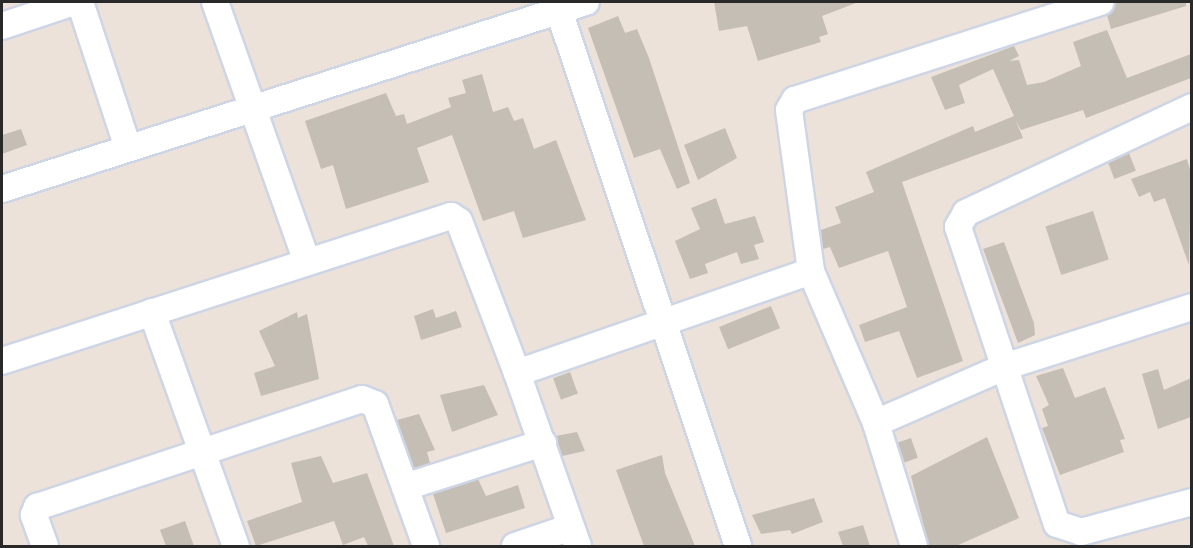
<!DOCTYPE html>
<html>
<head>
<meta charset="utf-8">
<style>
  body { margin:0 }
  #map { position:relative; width:1193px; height:548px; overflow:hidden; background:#ede2d9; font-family:"PT Sans",sans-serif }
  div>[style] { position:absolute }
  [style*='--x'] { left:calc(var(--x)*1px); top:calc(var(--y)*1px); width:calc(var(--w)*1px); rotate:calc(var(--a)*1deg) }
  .building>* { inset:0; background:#c4beb5; transform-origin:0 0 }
  .roads { filter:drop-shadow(2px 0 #ced5e4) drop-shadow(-2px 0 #ced5e4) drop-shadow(0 2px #ced5e4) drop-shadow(0 -2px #ced5e4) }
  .minor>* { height:26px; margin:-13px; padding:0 13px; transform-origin:13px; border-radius:13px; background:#fff }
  span { translate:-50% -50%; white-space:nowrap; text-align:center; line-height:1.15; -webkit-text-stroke:4.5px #fff; paint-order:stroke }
  .frame { position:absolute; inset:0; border:3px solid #292929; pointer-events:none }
</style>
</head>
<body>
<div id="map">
  <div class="building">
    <div style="clip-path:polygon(714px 2px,856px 2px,856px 3px,822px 16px,828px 34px,819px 37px,821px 42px,758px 61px,747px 26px,719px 31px)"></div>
    <div style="clip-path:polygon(1116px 2px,1186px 2px,1186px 6px,1111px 29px,1107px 15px)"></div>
    <div style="clip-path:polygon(618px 16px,625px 33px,637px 29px,649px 58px,690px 183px,677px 189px,660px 149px,634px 158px,588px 28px)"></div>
    <div style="clip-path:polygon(1107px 30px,1127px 78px,1191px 54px,1191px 78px,1086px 118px,1083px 110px,1021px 130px,1016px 121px,1023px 138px,902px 182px,963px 361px,917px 378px,899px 331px,865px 342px,859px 325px,907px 307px,888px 251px,839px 268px,830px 247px,823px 249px,821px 230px,841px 223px,835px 207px,874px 192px,866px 172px,973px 126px,975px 132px,1014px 116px,993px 69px,959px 85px,965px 103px,945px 110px,931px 77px,1014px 46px,1019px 56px,1009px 61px,1019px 60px,1027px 85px,1044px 82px,1081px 66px,1073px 42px)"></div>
    <div style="clip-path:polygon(482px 74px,493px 112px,508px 107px,514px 121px,523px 118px,534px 149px,556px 140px,586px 220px,523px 238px,514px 211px,483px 221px,452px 135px,417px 148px,429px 182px,346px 209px,333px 165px,321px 169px,305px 121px,386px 93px,396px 116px,404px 114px,407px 124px,451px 107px,448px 98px,466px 93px,462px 80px)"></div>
    <div style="clip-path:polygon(725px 128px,737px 158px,698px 180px,684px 145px)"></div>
    <div style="clip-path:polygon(21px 129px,27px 145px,2px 154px,2px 135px)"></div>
    <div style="left:1129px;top:153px;width:19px;height:23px;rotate:69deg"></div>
    <div style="clip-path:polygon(1187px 159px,1191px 173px,1189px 265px,1165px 198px,1154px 202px,1150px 192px,1139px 197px,1131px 179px)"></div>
    <div style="clip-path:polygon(716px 198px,725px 224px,755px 216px,764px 242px,754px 245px,759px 259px,741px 264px,737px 252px,705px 264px,708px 273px,690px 279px,675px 241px,700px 229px,691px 208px)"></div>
    <div style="left:1093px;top:211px;width:51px;height:50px;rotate:72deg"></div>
    <div style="clip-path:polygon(1004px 242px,1034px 323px,1035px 335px,1018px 343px,983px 249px)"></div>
    <div style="left:771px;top:306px;width:24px;height:56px;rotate:68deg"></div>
    <div style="clip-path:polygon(433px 309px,436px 318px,456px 311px,462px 327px,421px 340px,414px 316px)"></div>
    <div style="clip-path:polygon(297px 312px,298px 318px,307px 314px,319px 379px,261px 396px,254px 373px,275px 366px,259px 331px)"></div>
    <div style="clip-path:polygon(1063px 368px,1075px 398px,1105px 387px,1125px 439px,1120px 440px,1124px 452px,1060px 475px,1042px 428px,1048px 426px,1042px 409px,1049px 405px,1036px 376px)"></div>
    <div style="clip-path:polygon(1158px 369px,1164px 390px,1191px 378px,1191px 417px,1158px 429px,1142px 374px)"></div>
    <div style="left:570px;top:372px;width:23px;height:18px;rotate:70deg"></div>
    <div style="clip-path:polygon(484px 385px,498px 415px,452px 432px,440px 395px)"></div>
    <div style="clip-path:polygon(419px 414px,435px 450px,427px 452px,430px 463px,414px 468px,397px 420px)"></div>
    <div style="clip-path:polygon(577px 432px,585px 451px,562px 456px,556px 436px)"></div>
    <div style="clip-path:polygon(987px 437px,1019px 518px,956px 546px,929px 546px,911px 476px)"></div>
    <div style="left:911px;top:438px;width:21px;height:14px;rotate:71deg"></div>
    <div style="clip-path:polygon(662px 455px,665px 473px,695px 546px,644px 546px,616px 470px)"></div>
    <div style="clip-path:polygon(321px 456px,333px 483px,367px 473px,394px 546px,368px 546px,364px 537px,343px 545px,334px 521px,256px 546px,247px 521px,302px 502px,291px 463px)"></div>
    <div style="clip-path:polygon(478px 479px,486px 496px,518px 485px,525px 508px,446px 533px,433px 494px)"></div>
    <div style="clip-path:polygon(814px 498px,823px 522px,792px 534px,790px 530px,761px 534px,752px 515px)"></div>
    <div style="clip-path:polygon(185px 521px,194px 546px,166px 546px,160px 530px)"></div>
    <div style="clip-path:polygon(863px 525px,870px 546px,843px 546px,838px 532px)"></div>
  </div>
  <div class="roads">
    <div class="minor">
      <div style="--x:80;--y:2;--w:154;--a:71.8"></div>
      <div style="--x:215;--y:2;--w:273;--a:70.5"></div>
      <div style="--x:556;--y:2;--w:574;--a:71.5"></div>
      <div style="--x:2;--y:26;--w:76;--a:-18.4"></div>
      <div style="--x:1192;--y:107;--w:250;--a:154.9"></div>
      <div style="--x:966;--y:213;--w:16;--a:120"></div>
      <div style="--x:958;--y:227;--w:313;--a:71.6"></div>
      <div style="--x:1057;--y:524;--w:25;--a:18"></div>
      <div style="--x:1081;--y:532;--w:115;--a:-15.1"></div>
      <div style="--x:2;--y:189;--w:613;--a:-17.76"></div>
      <div style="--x:152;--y:312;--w:249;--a:70.3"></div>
      <div style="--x:2;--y:361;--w:472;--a:-17.9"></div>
      <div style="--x:451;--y:216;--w:9;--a:32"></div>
      <div style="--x:459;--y:221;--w:163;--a:69.1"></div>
      <div style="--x:517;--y:373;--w:183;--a:70.6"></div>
      <div style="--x:517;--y:373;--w:311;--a:-19.1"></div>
      <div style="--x:876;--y:423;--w:140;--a:-23.6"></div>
      <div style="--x:1004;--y:367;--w:197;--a:-17.7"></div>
      <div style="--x:405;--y:487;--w:145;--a:-17.7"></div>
      <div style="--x:45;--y:546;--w:33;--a:-110"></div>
      <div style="--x:34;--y:515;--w:9;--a:-69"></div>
      <div style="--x:37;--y:507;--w:342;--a:-18.4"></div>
      <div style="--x:362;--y:399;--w:14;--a:21"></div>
      <div style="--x:375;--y:404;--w:151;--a:70.2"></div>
      <div style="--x:515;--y:546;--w:59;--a:-18.7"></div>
      <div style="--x:914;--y:546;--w:129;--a:-107.2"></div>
      <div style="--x:876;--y:423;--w:165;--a:-113.2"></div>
      <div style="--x:811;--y:271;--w:162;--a:-97.8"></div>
      <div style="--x:789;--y:110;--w:12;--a:-59"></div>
      <div style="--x:795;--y:100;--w:321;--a:-17.8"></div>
    </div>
  </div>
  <div class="frame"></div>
</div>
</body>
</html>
